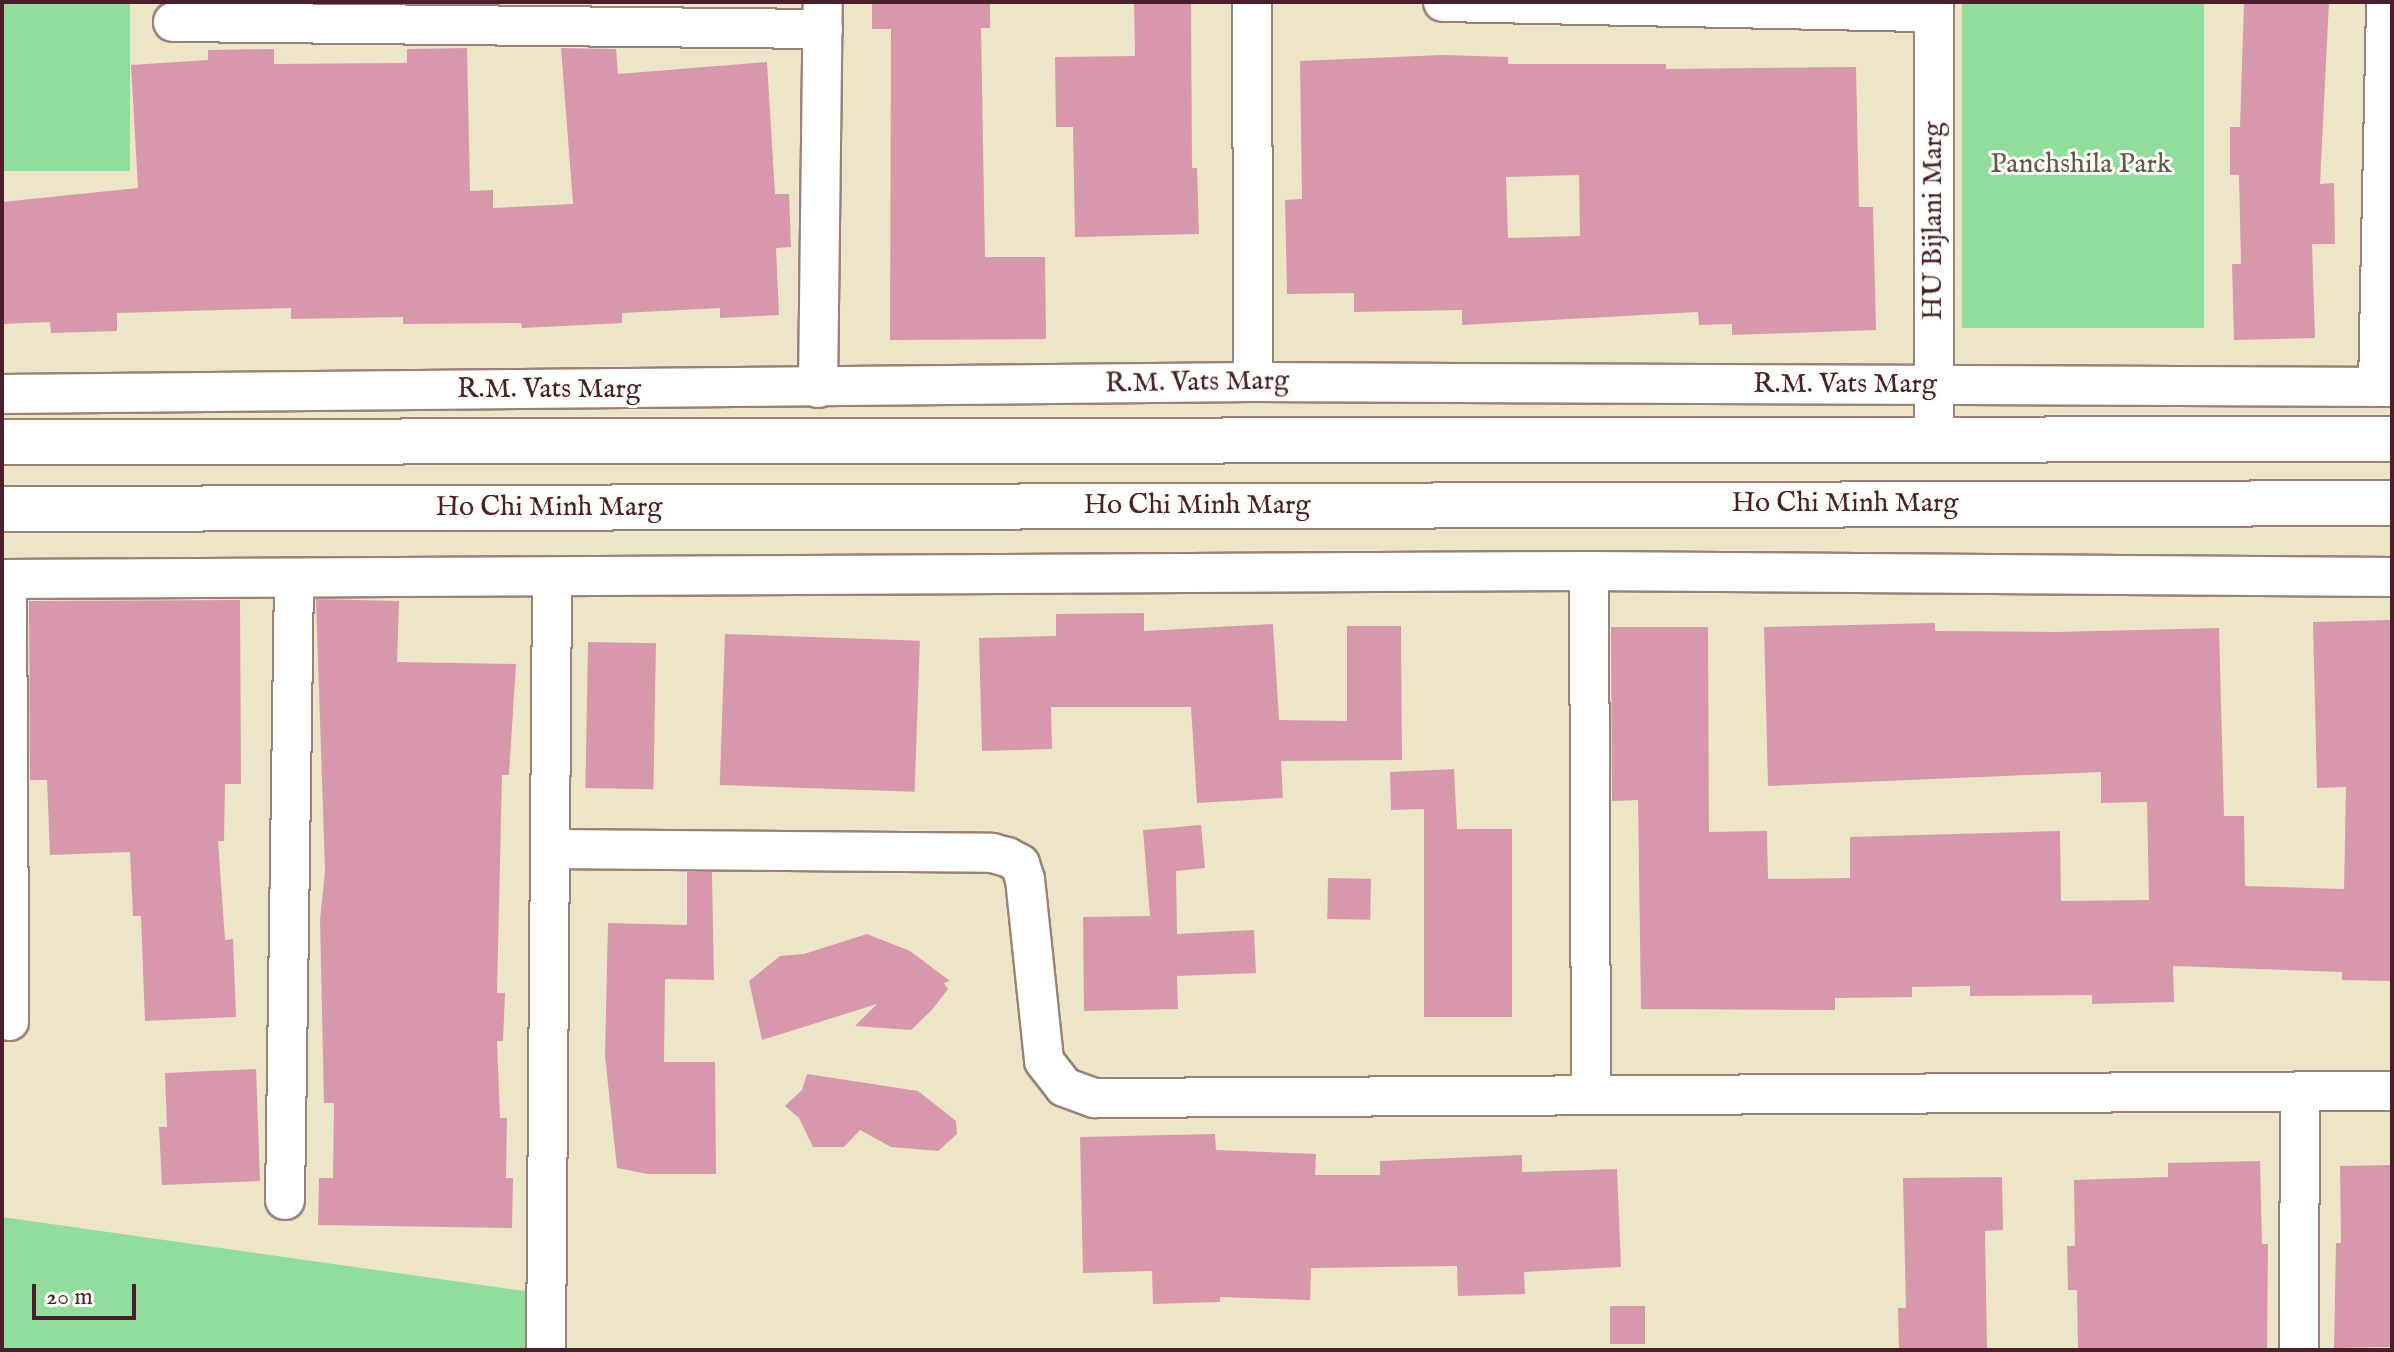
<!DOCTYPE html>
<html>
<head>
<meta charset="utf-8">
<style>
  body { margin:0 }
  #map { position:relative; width:2394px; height:1352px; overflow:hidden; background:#ece5c7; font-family:"IM FELL English",serif }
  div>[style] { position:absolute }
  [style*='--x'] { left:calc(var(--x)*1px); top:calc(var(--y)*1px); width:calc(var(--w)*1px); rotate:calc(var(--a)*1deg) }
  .green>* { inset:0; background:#91de9c; transform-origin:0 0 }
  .building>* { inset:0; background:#d898ab; transform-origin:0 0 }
  .roads { filter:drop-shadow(2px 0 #9b8279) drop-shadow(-2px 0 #9b8279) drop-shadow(0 2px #9b8279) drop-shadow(0 -2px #9b8279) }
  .minor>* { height:38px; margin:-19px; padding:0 19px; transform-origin:19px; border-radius:19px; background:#fff }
  .primary>* { height:44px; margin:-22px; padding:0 22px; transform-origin:22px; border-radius:22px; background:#fff }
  span { translate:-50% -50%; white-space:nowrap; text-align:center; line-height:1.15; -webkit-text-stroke:6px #fdfcf7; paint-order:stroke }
  .park-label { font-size:28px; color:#5f584d }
  .street-label { font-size:28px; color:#4a1f2b }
  .frame { position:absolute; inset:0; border:4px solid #4a1f2b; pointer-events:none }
  .scale { position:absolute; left:32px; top:1284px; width:104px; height:36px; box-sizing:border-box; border:4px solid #4a1f2b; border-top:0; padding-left:10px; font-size:24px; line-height:28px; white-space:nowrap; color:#4a1f2b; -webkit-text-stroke:6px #fdfcf7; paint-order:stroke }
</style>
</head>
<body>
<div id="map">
  <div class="green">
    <div style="left:2px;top:2px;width:128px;height:169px"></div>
    <div style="left:1962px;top:2px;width:242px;height:326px"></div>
    <div style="clip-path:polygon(2px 1217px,531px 1292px,532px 1350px,2px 1350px)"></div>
  </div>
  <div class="building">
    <div style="clip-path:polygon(872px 2px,990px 2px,990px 28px,981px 28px,985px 257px,1045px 257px,1046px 339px,890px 340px,891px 29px,872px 29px)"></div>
    <div style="clip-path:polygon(1134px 2px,1191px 2px,1192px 168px,1197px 168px,1199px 234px,1075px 237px,1073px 127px,1056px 127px,1055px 57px,1135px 56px)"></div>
    <div style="clip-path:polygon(2244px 2px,2329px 2px,2320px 184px,2334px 183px,2335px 244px,2312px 244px,2315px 338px,2234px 340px,2232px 264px,2241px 264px,2239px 175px,2230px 175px,2230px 127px,2240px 127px)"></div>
    <div style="clip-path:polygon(467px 48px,470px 191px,493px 190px,493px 208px,573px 204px,561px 48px,616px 49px,618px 74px,767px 62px,775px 194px,789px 194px,791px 247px,776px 248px,779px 315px,720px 318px,720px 308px,622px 313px,622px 323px,522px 328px,521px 323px,403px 324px,403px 317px,291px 319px,291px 308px,117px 313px,117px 331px,51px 333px,50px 322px,2px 324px,2px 202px,138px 188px,131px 65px,208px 60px,208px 50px,274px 49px,274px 64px,407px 63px,407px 49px)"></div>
    <div style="clip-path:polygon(evenodd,1442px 55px,1508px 57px,1508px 64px,1666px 64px,1666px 69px,1856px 67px,1859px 207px,1873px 207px,1876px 330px,1732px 335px,1732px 324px,1699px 325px,1698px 312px,1462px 325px,1462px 310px,1354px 312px,1354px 293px,1287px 294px,1285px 200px,1302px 199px,1300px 61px,1442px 55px,1579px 175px,1580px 236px,1508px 238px,1506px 177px,1579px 175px)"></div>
    <div style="clip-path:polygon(316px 599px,399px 601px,397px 662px,516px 664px,509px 775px,502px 775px,497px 993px,505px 993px,503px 1041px,497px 1041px,500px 1118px,507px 1118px,506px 1178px,513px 1178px,512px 1228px,318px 1225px,319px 1178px,333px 1178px,334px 1103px,324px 1103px,320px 920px,325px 871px)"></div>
    <div style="clip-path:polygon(240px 600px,241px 784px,225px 784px,224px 841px,218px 841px,225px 940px,233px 939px,236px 1017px,145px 1021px,141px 916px,133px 916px,130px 852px,50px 855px,47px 780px,30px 780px,29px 601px)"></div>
    <div style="clip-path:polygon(1144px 613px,1144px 631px,1273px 624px,1279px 720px,1347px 721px,1347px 626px,1401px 626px,1402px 760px,1281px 761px,1283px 798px,1197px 803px,1191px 707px,1051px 707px,1052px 749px,982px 751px,979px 638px,1056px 636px,1056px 614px)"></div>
    <div style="clip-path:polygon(2392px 620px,2392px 981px,2342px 980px,2342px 972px,2173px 966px,2174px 1002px,2092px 1004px,2092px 995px,1970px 996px,1970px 986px,1912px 987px,1912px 997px,1835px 998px,1835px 1010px,1641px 1009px,1638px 800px,1612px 801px,1611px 627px,1708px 627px,1709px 832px,1767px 831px,1768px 879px,1850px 878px,1850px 837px,2060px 831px,2061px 901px,2149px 900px,2147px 802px,2101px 803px,2101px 772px,1768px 786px,1764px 627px,1935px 623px,1935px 631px,2056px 632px,2219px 628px,2224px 816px,2244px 816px,2245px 886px,2344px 889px,2346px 787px,2317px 788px,2313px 622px)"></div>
    <div style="left:725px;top:634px;width:195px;height:151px;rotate:2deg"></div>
    <div style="left:588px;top:642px;width:68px;height:146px;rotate:1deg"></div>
    <div style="clip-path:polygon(1454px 769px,1457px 829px,1512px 829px,1512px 1017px,1424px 1017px,1424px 809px,1391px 810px,1390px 772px)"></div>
    <div style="clip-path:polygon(1201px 825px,1205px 868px,1176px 871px,1177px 934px,1254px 930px,1256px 973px,1177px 976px,1178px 1009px,1084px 1011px,1083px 917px,1150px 916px,1143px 830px)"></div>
    <div style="clip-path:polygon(687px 872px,712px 872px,714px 980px,665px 979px,664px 1062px,715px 1062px,716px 1174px,648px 1174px,617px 1168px,605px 1056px,608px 923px,687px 925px)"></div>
    <div style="left:1328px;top:878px;width:43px;height:41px;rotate:1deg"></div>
    <div style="clip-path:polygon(867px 934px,910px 951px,950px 981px,944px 983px,948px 989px,931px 1011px,911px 1030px,855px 1026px,877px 1004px,762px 1040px,749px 981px,780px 956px,804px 954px)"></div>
    <div style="clip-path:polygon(256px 1069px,260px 1181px,162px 1185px,159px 1127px,167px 1127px,165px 1073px)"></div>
    <div style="clip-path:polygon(807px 1074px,918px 1091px,956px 1121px,957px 1134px,938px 1151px,891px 1147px,860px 1130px,844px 1147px,813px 1147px,799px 1118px,785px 1106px,802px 1090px)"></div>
    <div style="clip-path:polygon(1215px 1134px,1216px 1150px,1316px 1154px,1315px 1175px,1380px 1175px,1380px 1161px,1522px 1155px,1522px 1172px,1617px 1169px,1621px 1267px,1524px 1272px,1525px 1294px,1458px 1296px,1457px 1266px,1311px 1268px,1310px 1300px,1220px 1297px,1220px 1302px,1153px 1304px,1152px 1271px,1083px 1273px,1080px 1137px)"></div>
    <div style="clip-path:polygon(2260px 1161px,2262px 1244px,2268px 1244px,2267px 1350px,2078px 1350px,2077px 1290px,2068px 1290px,2067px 1246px,2075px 1246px,2074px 1180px,2168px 1177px,2168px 1163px)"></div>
    <div style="clip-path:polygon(2392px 1165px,2392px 1347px,2334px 1348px,2336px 1243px,2341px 1243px,2340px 1166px)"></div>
    <div style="clip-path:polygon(2002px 1177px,2003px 1230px,1985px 1231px,1987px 1350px,1899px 1350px,1898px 1308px,1906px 1308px,1903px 1178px)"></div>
    <div style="left:1610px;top:1306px;width:35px;height:38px"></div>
  </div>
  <div class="roads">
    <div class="minor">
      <div style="--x:1252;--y:2;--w:380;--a:89.8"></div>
      <div style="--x:1443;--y:2;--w:491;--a:1.2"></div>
      <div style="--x:173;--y:22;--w:650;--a:0.62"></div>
      <div style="--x:2378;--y:387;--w:385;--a:-88.8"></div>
      <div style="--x:818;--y:388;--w:386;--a:-89.3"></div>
      <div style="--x:2;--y:394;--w:1251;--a:-0.55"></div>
      <div style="--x:1253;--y:382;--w:1139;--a:0.25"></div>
      <div style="--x:1934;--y:439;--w:437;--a:-90"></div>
      <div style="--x:1589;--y:571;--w:523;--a:89.78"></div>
      <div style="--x:2;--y:579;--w:1587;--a:-0.29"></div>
      <div style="--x:1589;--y:571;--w:803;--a:0.43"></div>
      <div style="--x:7;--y:579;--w:442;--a:89.7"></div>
      <div style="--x:551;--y:849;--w:441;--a:0.5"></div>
      <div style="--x:992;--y:853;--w:16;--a:15"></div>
      <div style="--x:1007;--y:857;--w:15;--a:28"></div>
      <div style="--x:1020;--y:864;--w:16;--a:72"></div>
      <div style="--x:1025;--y:879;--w:183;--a:84"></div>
      <div style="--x:1044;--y:1061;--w:33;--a:52"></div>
      <div style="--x:1064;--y:1087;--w:33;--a:20"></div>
      <div style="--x:1095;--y:1098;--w:1297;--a:-0.31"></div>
      <div style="--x:285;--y:1200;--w:621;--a:-89.17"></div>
      <div style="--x:546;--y:1350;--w:770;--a:-89.55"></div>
      <div style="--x:2299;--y:1350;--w:259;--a:-89.8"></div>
    </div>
    <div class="primary">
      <div style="--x:2;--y:442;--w:2390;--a:-0.07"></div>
      <div style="--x:2;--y:509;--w:2390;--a:-0.14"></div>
    </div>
  </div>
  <div class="park-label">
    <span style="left:2081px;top:165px">Panchshila Park</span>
  </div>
  <div class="street-label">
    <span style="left:1934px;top:221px;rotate:-90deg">HU Bijlani Marg</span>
    <span style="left:1197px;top:383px;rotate:-1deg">R.M. Vats Marg</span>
    <span style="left:1845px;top:385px">R.M. Vats Marg</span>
    <span style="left:549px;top:390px">R.M. Vats Marg</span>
    <span style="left:1845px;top:504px">Ho Chi Minh Marg</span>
    <span style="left:1197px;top:506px">Ho Chi Minh Marg</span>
    <span style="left:549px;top:508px">Ho Chi Minh Marg</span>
  </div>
  <div class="frame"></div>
  <div class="scale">20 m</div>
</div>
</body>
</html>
